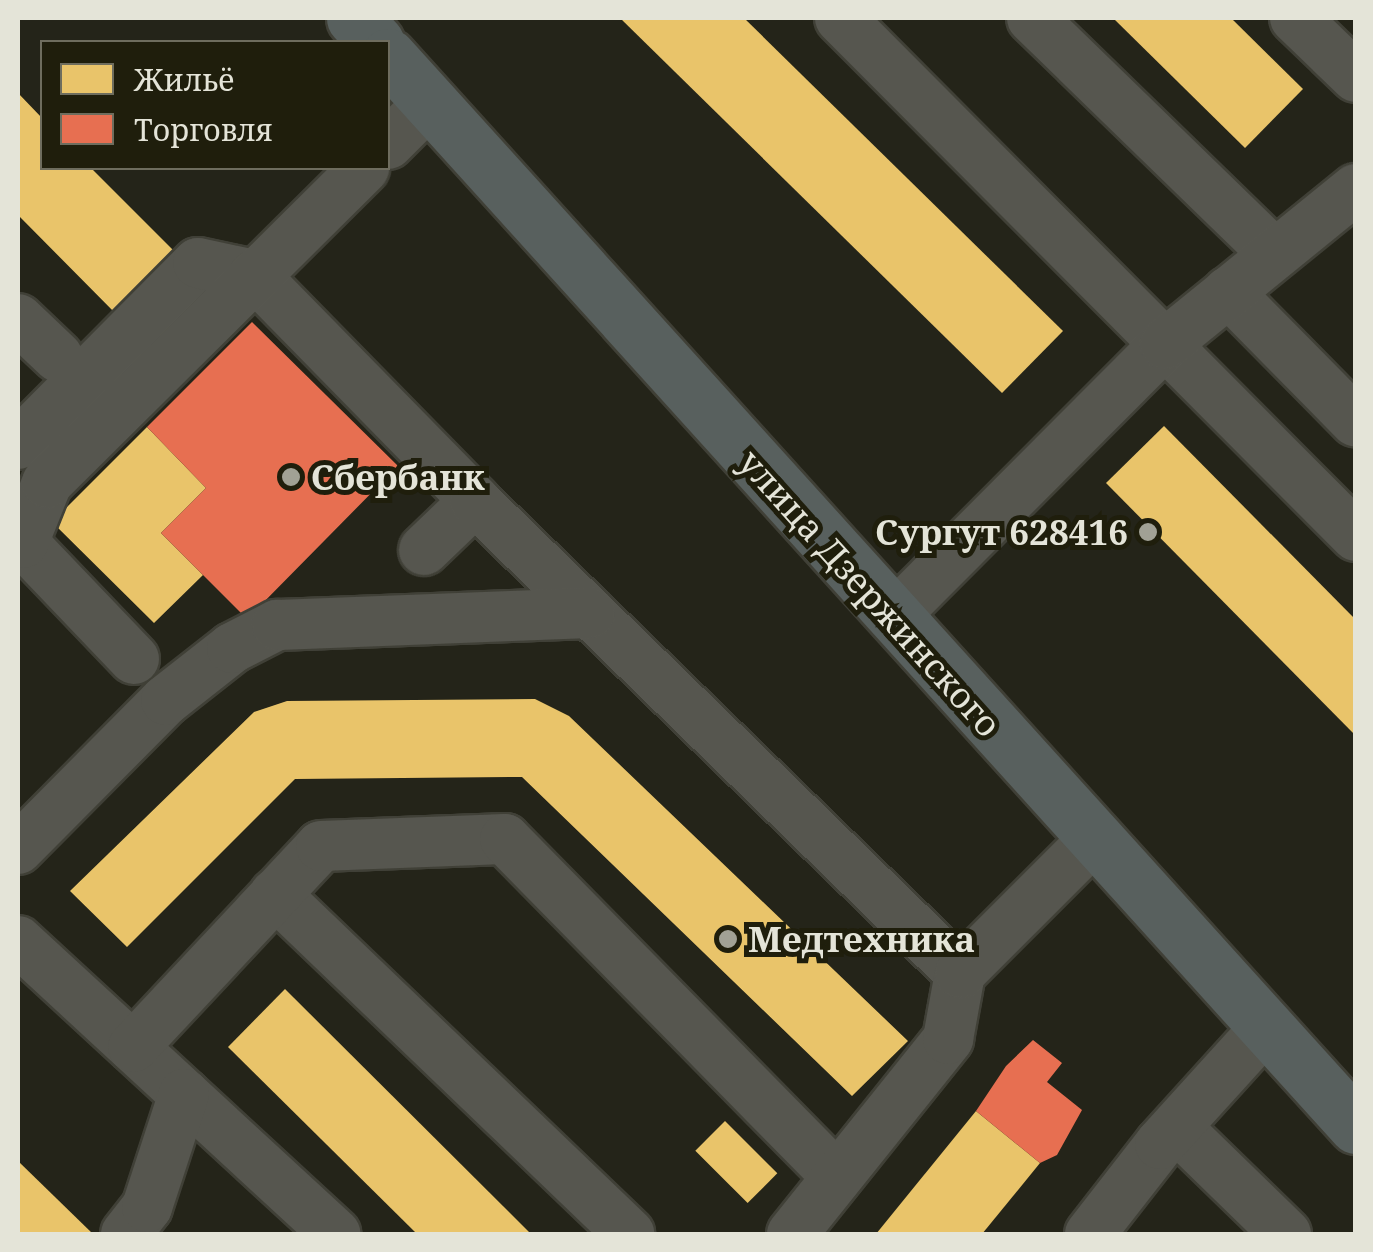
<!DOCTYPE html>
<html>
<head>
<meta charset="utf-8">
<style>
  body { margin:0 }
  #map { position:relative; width:1373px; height:1252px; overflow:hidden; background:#242419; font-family:"Noto Serif",serif }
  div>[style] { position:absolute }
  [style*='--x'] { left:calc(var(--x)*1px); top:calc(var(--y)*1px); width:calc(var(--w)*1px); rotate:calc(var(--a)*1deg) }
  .homes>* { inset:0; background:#e9c46a; transform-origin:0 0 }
  .shops>* { inset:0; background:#e76f51 }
  .roads { filter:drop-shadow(2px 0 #404037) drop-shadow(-2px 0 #404037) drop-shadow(0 2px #404037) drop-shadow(0 -2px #404037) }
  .minor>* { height:50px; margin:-25px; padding:0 25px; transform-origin:25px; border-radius:25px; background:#56564f }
  .major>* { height:55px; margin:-27.5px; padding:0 27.5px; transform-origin:27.5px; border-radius:27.5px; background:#58605e }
  .dots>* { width:28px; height:28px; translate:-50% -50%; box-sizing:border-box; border:5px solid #1f1e0c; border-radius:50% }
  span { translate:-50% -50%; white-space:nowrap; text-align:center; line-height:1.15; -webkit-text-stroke:10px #1f1e0c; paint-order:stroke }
  .poi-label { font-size:35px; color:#e4e4d8; font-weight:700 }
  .left { translate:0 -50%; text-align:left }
  .right { translate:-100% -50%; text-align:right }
  .street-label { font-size:35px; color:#e4e4d8 }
  .frame { position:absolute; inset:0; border:20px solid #e4e4d8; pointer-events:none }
  .legend { position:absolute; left:40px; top:40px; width:350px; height:130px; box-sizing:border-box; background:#1f1e0c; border:2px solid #6e6d5e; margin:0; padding:12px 18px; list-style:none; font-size:30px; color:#e4e4d8 }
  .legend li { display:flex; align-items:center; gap:20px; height:50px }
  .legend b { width:50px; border:2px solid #6e6d5e }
</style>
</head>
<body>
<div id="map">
  <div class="homes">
    <div style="clip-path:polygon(620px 18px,744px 18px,1063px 331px,1002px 393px)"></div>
    <div style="clip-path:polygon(1113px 18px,1231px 18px,1303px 89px,1245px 148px)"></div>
    <div style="clip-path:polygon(18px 93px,42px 118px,42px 168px,91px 168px,180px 257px,120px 318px,18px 215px)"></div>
    <div style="clip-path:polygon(1164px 426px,1356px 620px,1356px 736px,1106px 483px)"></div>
    <div style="clip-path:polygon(147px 427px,206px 488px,161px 533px,203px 575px,154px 623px,52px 522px)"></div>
    <div style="clip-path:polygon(535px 699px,569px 716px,908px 1041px,852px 1096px,522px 777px,295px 779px,127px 947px,70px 891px,254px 712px,287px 701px)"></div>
    <div style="clip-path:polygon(285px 989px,531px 1234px,417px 1234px,228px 1047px)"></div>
    <div style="clip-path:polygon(976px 1111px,1040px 1163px,982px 1234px,876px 1234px)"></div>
    <div style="left:725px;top:1121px;width:74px;height:42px;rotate:45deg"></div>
    <div style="clip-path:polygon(18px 1161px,93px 1234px,18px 1234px)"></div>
  </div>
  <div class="shops">
    <div style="clip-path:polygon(252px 322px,398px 466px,247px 619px,161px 533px,206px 488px,147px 427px)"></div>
    <div style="clip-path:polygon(1033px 1040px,1062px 1063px,1047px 1082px,1082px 1110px,1057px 1155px,1040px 1163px,976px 1111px,1006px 1066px)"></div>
  </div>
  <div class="roads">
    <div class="minor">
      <div style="--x:840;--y:18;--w:731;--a:45.11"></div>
      <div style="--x:1032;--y:18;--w:337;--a:44.2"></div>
      <div style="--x:1295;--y:18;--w:85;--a:44"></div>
      <div style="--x:388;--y:144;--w:58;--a:-45"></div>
      <div style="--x:1228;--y:292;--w:182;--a:45.4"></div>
      <div style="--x:18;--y:319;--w:55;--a:43.5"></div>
      <div style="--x:18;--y:444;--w:255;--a:-45.2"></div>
      <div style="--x:198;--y:263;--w:57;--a:12.1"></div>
      <div style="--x:254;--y:275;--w:316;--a:45.6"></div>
      <div style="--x:424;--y:550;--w:71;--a:-43.9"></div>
      <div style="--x:475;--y:501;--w:677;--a:44.22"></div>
      <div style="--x:893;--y:617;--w:385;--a:-45.1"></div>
      <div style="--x:1165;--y:344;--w:246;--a:-39.1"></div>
      <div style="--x:134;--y:659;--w:161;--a:-133.7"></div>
      <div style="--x:23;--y:543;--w:65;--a:-68.2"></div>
      <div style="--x:47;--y:483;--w:447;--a:-44.8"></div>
      <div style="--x:18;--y:849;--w:210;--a:-45.2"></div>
      <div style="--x:166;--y:700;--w:84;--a:-38.2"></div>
      <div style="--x:232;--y:648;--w:51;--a:-27.1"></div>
      <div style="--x:277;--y:625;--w:313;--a:-2.2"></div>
      <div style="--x:275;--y:894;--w:491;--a:43.8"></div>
      <div style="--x:18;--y:941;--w:432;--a:42.7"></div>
      <div style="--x:133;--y:1047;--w:275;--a:-46.9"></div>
      <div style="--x:321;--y:846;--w:184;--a:-2.2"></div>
      <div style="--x:505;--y:839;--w:474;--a:45.5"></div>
      <div style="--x:1177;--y:1128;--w:152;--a:44.2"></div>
      <div style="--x:126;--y:1234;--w:34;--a:-52"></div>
      <div style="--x:147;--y:1207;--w:119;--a:-71.9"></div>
      <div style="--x:792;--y:1234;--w:250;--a:-51.3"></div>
      <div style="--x:948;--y:1039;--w:67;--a:-79.7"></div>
      <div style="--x:960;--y:973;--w:187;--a:-45"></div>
      <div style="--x:1090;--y:1234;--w:114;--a:-52.1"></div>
      <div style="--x:1160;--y:1144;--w:158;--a:-47.8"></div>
    </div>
    <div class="major">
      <div style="--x:354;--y:18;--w:33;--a:47"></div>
      <div style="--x:388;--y:56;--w:1443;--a:47.87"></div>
    </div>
  </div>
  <div class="dots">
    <div style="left:291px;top:477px;background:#a1a195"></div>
    <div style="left:1148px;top:532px;background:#a1a195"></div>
    <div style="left:728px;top:939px;background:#a1a195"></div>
  </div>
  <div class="poi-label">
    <span class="left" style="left:311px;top:477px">Сбербанк</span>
    <span class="right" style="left:1128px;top:532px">Сургут 628416</span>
    <span class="left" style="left:748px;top:939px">Медтехника</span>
  </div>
  <div class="street-label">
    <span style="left:870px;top:593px;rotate:48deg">улица Дзержинского</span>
  </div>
  <div class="frame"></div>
  <ul class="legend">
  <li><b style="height:28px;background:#e9c46a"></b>Жильё</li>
  <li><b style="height:28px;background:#e76f51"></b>Торговля</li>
  </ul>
</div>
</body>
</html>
